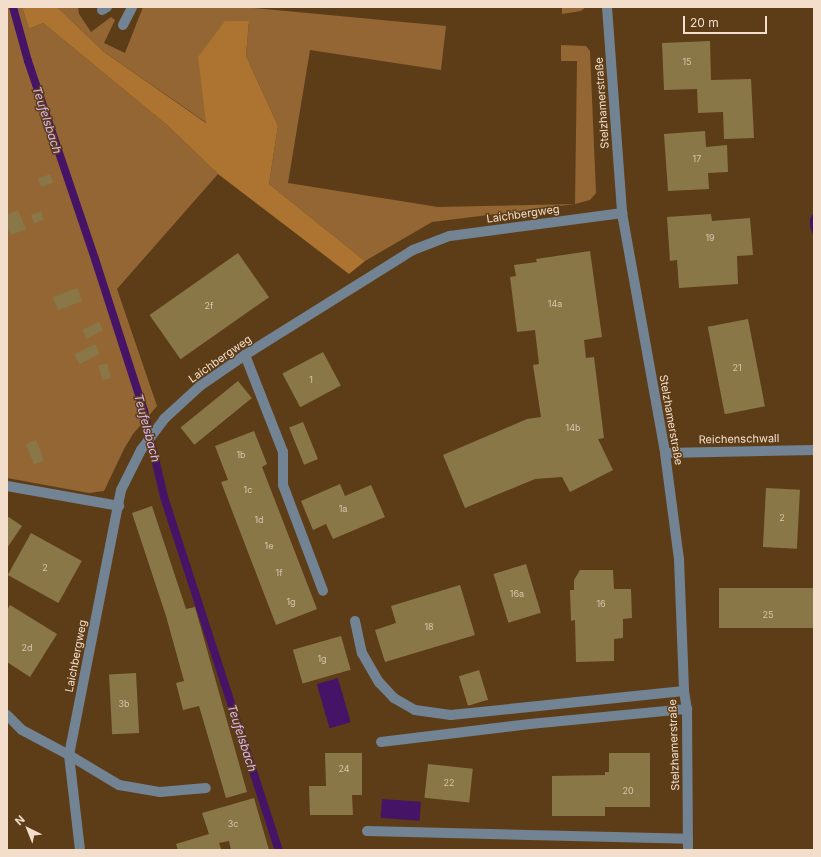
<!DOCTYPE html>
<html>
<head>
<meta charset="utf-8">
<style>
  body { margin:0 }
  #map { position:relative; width:821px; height:857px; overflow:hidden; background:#5d3d18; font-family:Inter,sans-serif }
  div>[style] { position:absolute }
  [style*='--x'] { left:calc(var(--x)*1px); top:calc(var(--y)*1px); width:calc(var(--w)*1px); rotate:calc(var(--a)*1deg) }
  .green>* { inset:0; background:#936634 }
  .forest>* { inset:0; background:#ac7331 }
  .water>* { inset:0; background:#451466; transform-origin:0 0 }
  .stream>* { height:8px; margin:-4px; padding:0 4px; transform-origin:4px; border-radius:4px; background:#451466 }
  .building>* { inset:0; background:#8a7748; transform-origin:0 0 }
  .minor>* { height:10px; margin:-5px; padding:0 5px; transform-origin:5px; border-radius:5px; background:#728393 }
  span { translate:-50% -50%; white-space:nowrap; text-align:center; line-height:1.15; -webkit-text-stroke:3px #5d3d18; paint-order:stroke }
  .number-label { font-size:9px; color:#d8c4aa }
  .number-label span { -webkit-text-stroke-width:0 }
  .street-label { font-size:11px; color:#f2deca }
  .water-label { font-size:12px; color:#dab9fc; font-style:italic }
  .frame { position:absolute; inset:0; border:8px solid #f2deca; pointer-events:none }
  .north { position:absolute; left:8px; top:809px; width:40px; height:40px; -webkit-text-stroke:3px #5d3d18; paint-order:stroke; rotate:317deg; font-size:11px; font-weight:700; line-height:16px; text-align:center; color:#f2deca }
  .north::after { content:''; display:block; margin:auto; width:14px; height:18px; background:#f2deca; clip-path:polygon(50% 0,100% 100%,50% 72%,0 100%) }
  .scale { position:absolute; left:683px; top:16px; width:84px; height:18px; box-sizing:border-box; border:2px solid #f2deca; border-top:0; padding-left:5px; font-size:12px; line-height:14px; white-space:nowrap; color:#f2deca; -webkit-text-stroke:3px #5d3d18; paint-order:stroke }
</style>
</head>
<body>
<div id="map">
  <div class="green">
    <div style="clip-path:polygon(7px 7px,22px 7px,29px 29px,43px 23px,167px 125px,218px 174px,117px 289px,157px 406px,133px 434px,124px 449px,104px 491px,89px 493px,7px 478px)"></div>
    <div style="clip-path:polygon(57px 7px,78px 7px,79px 14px,91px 32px,111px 17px,115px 20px,104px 43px,125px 53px,143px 7px,242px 7px,446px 26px,441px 70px,310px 50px,288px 183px,438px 207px,575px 204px,577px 61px,561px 61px,561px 45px,586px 46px,590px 51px,596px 193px,590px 200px,575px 204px,432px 222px,365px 261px,269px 184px,278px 126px,246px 56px,249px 21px,207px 123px,104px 52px)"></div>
    <div style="clip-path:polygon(562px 7px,586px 7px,581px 11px,562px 14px)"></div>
  </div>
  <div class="forest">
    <div style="clip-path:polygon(22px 7px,57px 7px,104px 52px,206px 123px,198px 57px,225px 21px,249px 21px,246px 56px,278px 126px,269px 184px,365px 261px,349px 274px,218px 174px,167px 125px,43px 23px,29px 29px)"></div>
  </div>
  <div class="water">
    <div style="clip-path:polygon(814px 212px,814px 237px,810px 227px,810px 219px)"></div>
    <div style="left:338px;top:678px;width:46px;height:22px;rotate:74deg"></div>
    <div style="left:382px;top:799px;width:39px;height:19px;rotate:4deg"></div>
  </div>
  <div class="stream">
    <div style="--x:13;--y:7;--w:56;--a:74.5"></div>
    <div style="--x:28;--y:61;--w:209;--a:71.3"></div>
    <div style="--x:95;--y:259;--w:160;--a:72.1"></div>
    <div style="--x:144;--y:411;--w:88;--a:76.9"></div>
    <div style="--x:164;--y:497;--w:371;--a:72"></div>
  </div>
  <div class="building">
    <div style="clip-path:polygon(710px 41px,711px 80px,751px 79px,754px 138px,724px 139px,723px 112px,698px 113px,697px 89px,664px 90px,662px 43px)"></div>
    <div style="clip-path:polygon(705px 131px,706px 147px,727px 145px,728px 172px,708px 173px,709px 189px,668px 191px,664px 134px)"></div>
    <div style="left:50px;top:174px;width:9px;height:13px;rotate:69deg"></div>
    <div style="clip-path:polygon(18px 210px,26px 229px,11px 235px,7px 227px,7px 215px)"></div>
    <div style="left:41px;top:211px;width:9px;height:11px;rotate:69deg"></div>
    <div style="clip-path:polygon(711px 214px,712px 221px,750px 218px,753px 255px,737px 256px,738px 284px,679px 288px,677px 260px,670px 261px,667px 217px)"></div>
    <div style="clip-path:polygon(590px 251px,602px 337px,584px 340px,586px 358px,594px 357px,604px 438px,598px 439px,613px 470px,570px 492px,562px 477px,535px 479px,465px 508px,443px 455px,527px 419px,541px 417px,533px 365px,539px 364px,535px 330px,517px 332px,510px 277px,516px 276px,514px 265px,537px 262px,536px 259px)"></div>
    <div style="left:238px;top:253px;width:54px;height:108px;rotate:55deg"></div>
    <div style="left:77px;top:288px;width:14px;height:26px;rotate:69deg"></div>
    <div style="left:748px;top:319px;width:89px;height:41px;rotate:79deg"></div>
    <div style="clip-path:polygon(99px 322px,103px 330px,87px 339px,82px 330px)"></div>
    <div style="left:95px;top:344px;width:11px;height:23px;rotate:63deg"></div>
    <div style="left:323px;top:352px;width:38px;height:46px;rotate:62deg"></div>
    <div style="left:107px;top:363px;width:15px;height:9px;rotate:74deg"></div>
    <div style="left:238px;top:381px;width:22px;height:74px;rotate:51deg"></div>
    <div style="left:303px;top:422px;width:40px;height:15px;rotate:68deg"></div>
    <div style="clip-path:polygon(254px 431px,267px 464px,262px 467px,317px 609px,276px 625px,221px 482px,228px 480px,215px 446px)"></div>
    <div style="left:36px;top:440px;width:22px;height:11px;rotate:68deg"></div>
    <div style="clip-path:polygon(340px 484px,345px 496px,371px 485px,385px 517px,333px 539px,326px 524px,313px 530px,301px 501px)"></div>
    <div style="left:766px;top:488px;width:34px;height:59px;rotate:3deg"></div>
    <div style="clip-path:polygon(152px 506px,186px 609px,195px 607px,247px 792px,226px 798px,199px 706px,183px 710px,176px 683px,184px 681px,166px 616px,132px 513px)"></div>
    <div style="clip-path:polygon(7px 516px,22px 526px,7px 548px)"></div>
    <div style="left:31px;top:533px;width:58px;height:48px;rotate:29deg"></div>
    <div style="left:526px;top:564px;width:51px;height:34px;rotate:73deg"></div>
    <div style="clip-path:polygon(580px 570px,613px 570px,614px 589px,631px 589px,632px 618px,623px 619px,623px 638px,614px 639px,614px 661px,576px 662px,575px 620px,571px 621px,570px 590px,574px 590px,574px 580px)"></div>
    <div style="clip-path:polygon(460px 585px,475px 635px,385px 662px,375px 630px,396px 623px,391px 606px)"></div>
    <div style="left:814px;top:588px;width:40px;height:95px;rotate:90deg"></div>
    <div style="clip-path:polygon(10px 605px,57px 634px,30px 677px,7px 662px,7px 610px)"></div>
    <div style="left:341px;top:636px;width:35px;height:50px;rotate:74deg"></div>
    <div style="left:479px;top:670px;width:31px;height:21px;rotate:73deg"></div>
    <div style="left:136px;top:673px;width:60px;height:27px;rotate:87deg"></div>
    <div style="clip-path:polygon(325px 753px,362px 753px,362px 795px,352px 795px,353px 815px,310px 815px,309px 786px,326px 786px)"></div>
    <div style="clip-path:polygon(609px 753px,650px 753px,650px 807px,605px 807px,605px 816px,552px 816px,552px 776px,605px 775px,605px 772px,609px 772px)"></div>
    <div style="left:428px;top:764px;width:45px;height:34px;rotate:6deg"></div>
    <div style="clip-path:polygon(254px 798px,269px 850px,231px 850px,229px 841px,219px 843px,221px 849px,219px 850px,178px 850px,176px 844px,209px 834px,202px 813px)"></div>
  </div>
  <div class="minor">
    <div style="--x:607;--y:7;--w:207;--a:85.8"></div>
    <div style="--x:622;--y:213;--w:244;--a:79.8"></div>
    <div style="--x:665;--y:453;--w:107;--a:82.5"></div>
    <div style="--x:679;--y:559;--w:132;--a:87.8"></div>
    <div style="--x:684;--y:691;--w:18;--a:81"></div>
    <div style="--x:687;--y:709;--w:141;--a:89.6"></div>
    <div style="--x:102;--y:10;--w:6;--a:-31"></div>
    <div style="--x:123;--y:25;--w:20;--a:-63"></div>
    <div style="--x:245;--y:355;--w:104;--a:68.6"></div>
    <div style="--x:283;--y:452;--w:33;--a:90"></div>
    <div style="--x:283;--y:485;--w:113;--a:69.3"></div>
    <div style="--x:665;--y:453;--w:149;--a:-1.2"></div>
    <div style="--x:7;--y:486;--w:114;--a:10.1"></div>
    <div style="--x:355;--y:621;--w:33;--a:78"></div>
    <div style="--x:362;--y:653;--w:34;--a:60"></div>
    <div style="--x:379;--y:682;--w:22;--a:47"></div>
    <div style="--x:394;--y:698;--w:24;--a:30"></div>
    <div style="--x:415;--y:710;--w:36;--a:8"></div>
    <div style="--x:451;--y:715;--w:234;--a:-5.9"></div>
    <div style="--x:7;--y:715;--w:21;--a:45"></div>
    <div style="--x:22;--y:730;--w:53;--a:28"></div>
    <div style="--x:69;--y:755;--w:58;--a:31"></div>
    <div style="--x:119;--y:785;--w:42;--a:9.7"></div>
    <div style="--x:160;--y:792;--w:46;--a:-5"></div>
    <div style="--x:381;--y:742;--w:150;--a:-6.9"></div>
    <div style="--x:530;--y:724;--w:158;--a:-5.5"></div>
    <div style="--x:367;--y:831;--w:321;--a:1.4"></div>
    <div style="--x:80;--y:850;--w:96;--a:-96.6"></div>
    <div style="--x:69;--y:755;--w:270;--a:-78.9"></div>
    <div style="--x:121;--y:490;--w:45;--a:-63.4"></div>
    <div style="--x:141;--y:450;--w:39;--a:-53"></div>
    <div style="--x:164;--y:419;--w:49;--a:-42.5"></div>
    <div style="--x:200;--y:386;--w:55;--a:-34.6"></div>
    <div style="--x:245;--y:355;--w:198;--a:-32"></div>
    <div style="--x:413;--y:250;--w:40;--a:-21"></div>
    <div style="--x:450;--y:236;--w:174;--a:-7.6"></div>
  </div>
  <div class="number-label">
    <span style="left:687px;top:62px">15</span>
    <span style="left:697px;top:159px">17</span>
    <span style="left:710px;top:238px">19</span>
    <span style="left:555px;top:304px">14a</span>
    <span style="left:209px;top:306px">2f</span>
    <span style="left:737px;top:368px">21</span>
    <span style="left:311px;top:380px">1</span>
    <span style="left:573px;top:428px">14b</span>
    <span style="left:241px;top:455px">1b</span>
    <span style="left:248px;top:490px">1c</span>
    <span style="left:343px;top:509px">1a</span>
    <span style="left:782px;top:518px">2</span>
    <span style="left:259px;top:520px">1d</span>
    <span style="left:269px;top:546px">1e</span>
    <span style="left:45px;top:568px">2</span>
    <span style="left:279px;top:573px">1f</span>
    <span style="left:517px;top:594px">16a</span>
    <span style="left:291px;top:602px">1g</span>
    <span style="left:601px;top:604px">16</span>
    <span style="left:768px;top:615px">25</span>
    <span style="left:429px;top:627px">18</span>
    <span style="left:27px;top:648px">2d</span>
    <span style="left:322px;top:659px">1g</span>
    <span style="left:124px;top:704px">3b</span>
    <span style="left:344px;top:769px">24</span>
    <span style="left:449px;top:783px">22</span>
    <span style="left:628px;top:791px">20</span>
    <span style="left:233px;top:824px">3c</span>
  </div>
  <div class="street-label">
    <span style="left:602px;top:103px;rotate:-94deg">Stelzhamerstraße</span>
    <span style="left:523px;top:214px;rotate:-8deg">Laichbergweg</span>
    <span style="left:220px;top:359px;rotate:-35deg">Laichbergweg</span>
    <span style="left:671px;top:420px;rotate:80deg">Stelzhamerstraße</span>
    <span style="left:739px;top:439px;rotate:-1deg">Reichenschwall</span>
    <span style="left:76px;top:656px;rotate:-79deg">Laichbergweg</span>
    <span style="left:674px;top:745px;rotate:-92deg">Stelzhamerstraße</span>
  </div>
  <div class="water-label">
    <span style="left:47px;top:120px;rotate:72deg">Teufelsbach</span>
    <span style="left:147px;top:428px;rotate:75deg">Teufelsbach</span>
    <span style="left:242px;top:738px;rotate:72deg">Teufelsbach</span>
  </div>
  <div class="frame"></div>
  <div class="north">N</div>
  <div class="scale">20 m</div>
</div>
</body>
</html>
